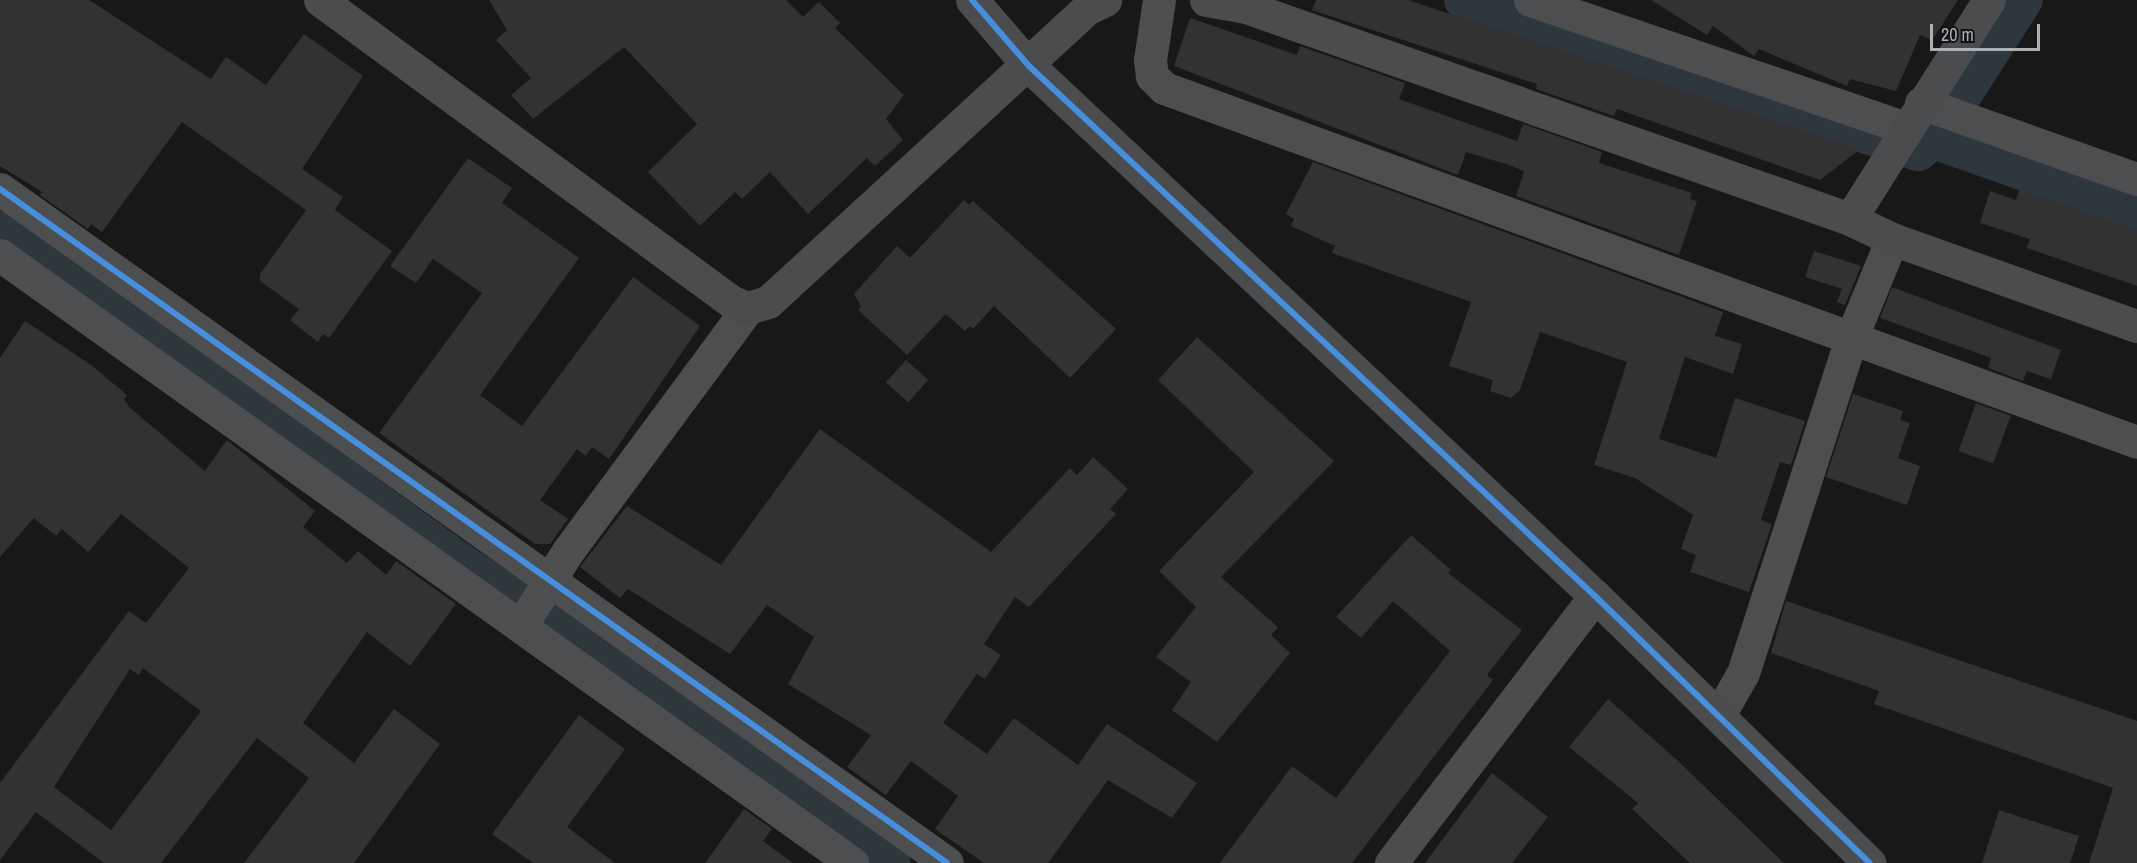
<!DOCTYPE html>
<html>
<head>
<meta charset="utf-8">
<style>
  body { margin:0 }
  #map { position:relative; width:2137px; height:863px; overflow:hidden; background:#181818; font-family:"Archivo Narrow",sans-serif }
  div>[style] { position:absolute }
  [style*='--x'] { left:calc(var(--x)*1px); top:calc(var(--y)*1px); width:calc(var(--w)*1px); rotate:calc(var(--a)*1deg) }
  .canal>* { height:38px; margin:-19px; padding:0 19px; transform-origin:19px; border-radius:19px; background:#2e373b }
  .building>* { inset:0; background:#323233; transform-origin:0 0 }
  .street>* { height:33px; margin:-16.5px; padding:0 16.5px; transform-origin:16.5px; border-radius:16.5px; background:#4c4e50 }
  .secondary>* { height:33px; margin:-16.5px; padding:0 16.5px; transform-origin:16.5px; border-radius:16.5px; background:#4b4c4e }
  .cycleway>* { height:6px; margin:-3px; padding:0 3px; transform-origin:3px; border-radius:3px; background:#468fdf }
  span { translate:-50% -50%; white-space:nowrap; text-align:center; line-height:1.15; -webkit-text-stroke:6px #121214; paint-order:stroke }
  .scale { position:absolute; left:1930px; top:24px; width:110px; height:27px; box-sizing:border-box; border:3px solid #aab1b7; border-top:0; padding-left:8px; font-size:18px; line-height:21px; white-space:nowrap; color:#aab1b7; -webkit-text-stroke:4px #121214; paint-order:stroke }
</style>
</head>
<body>
<div id="map">
  <div class="canal">
    <div style="--x:1463;--y:0;--w:480;--a:18.5"></div>
    <div style="--x:1918;--y:152;--w:20;--a:-37"></div>
    <div style="--x:1934;--y:140;--w:215;--a:19.5"></div>
    <div style="--x:1934;--y:140;--w:166;--a:-57.3"></div>
    <div style="--x:0;--y:230;--w:573;--a:35.77"></div>
    <div style="--x:465;--y:565;--w:186;--a:33.3"></div>
    <div style="--x:620;--y:667;--w:335;--a:35.8"></div>
  </div>
  <div class="building">
    <div style="clip-path:polygon(0 0,89px 0,211px 79px,226px 57px,266px 85px,304px 34px,363px 76px,302px 169px,343px 197px,335px 210px,392px 251px,329px 338px,323px 334px,318px 342px,290px 320px,299px 309px,260px 281px,260px 274px,306px 210px,182px 122px,102px 232px,91px 224px,88px 229px,40px 195px,42px 192px,0 166px)"></div>
    <div style="clip-path:polygon(489px 0,786px 0,803px 17px,819px 2px,840px 23px,835px 28px,904px 95px,886px 119px,903px 140px,875px 166px,867px 158px,808px 214px,770px 172px,742px 199px,735px 192px,700px 226px,648px 172px,697px 124px,624px 47px,533px 119px,511px 95px,531px 78px,496px 40px,507px 30px)"></div>
    <div style="clip-path:polygon(1316px 0,1408px 0,1859px 150px,1820px 180px,1617px 109px,1614px 116px,1536px 89px,1537px 84px,1312px 10px)"></div>
    <div style="clip-path:polygon(1651px 0,1958px 0,1932px 40px,1920px 35px,1896px 91px,1850px 79px,1847px 86px,1759px 49px,1754px 56px,1713px 26px,1707px 35px)"></div>
    <div style="clip-path:polygon(1190px 18px,1297px 55px,1300px 46px,1405px 83px,1399px 99px,1517px 141px,1523px 124px,1602px 152px,1599px 163px,1692px 193px,1690px 199px,1697px 201px,1679px 255px,1516px 196px,1524px 171px,1509px 165px,1466px 152px,1458px 175px,1174px 66px)"></div>
    <div style="clip-path:polygon(468px 158px,512px 188px,502px 203px,579px 258px,480px 395px,522px 426px,633px 277px,700px 326px,609px 459px,592px 447px,586px 456px,577px 449px,540px 500px,568px 519px,550px 544px,535px 544px,379px 433px,482px 293px,433px 259px,416px 283px,390px 266px)"></div>
    <div style="clip-path:polygon(1313px 162px,1723px 312px,1715px 336px,1742px 344px,1733px 374px,1685px 357px,1659px 439px,1716px 458px,1735px 398px,1805px 421px,1791px 465px,1780px 462px,1761px 520px,1772px 524px,1749px 592px,1690px 572px,1696px 555px,1681px 549px,1693px 515px,1635px 478px,1594px 465px,1627px 362px,1540px 332px,1520px 390px,1511px 398px,1490px 391px,1493px 380px,1449px 366px,1471px 302px,1332px 253px,1335px 246px,1291px 226px,1294px 219px,1286px 214px)"></div>
    <div style="clip-path:polygon(2019px 190px,2137px 230px,2137px 286px,2027px 248px,2030px 239px,1980px 223px,1990px 191px,2016px 200px)"></div>
    <div style="clip-path:polygon(964px 200px,969px 205px,973px 201px,1116px 329px,1070px 378px,994px 306px,973px 329px,970px 326px,965px 331px,946px 314px,907px 355px,858px 310px,861px 306px,854px 294px,897px 246px,910px 258px)"></div>
    <div style="clip-path:polygon(1814px 251px,1861px 266px,1845px 305px,1837px 302px,1842px 289px,1805px 277px)"></div>
    <div style="clip-path:polygon(1892px 287px,2061px 350px,2051px 379px,2027px 371px,2023px 381px,1988px 368px,1991px 358px,1880px 318px)"></div>
    <div style="clip-path:polygon(evenodd,25px 321px,91px 365px,127px 395px,124px 399px,130px 408px,205px 471px,227px 440px,315px 511px,303px 527px,347px 563px,358px 551px,386px 575px,396px 561px,456px 604px,410px 666px,367px 632px,303px 723px,354px 763px,394px 709px,440px 744px,354px 863px,244px 863px,309px 778px,257px 738px,161px 863px,104px 863px,36px 812px,0 860px,0 783px,129px 611px,146px 623px,189px 568px,121px 514px,88px 552px,62px 529px,56px 536px,34px 518px,0 557px,0 358px,25px 321px,143px 668px,201px 711px,111px 830px,54px 787px,130px 669px,139px 675px,143px 668px)"></div>
    <div style="clip-path:polygon(1197px 337px,1334px 461px,1221px 577px,1278px 627px,1271px 635px,1290px 653px,1217px 742px,1172px 710px,1191px 682px,1156px 657px,1196px 607px,1159px 571px,1254px 472px,1158px 380px)"></div>
    <div style="left:906px;top:360px;width:30px;height:30px;rotate:42deg"></div>
    <div style="clip-path:polygon(1853px 394px,1903px 411px,1900px 420px,1910px 423px,1898px 458px,1920px 466px,1907px 505px,1826px 477px)"></div>
    <div style="left:1976px;top:403px;width:37px;height:51px;rotate:20deg"></div>
    <div style="clip-path:polygon(820px 429px,991px 552px,1070px 468px,1077px 475px,1093px 457px,1128px 489px,1110px 509px,1116px 514px,1029px 607px,1015px 597px,984px 644px,1001px 655px,985px 679px,977px 674px,943px 723px,987px 754px,1014px 718px,1078px 765px,1107px 724px,1197px 783px,1172px 818px,1108px 780px,1048px 863px,984px 863px,935px 829px,958px 796px,911px 761px,886px 795px,847px 767px,871px 735px,788px 684px,814px 637px,767px 605px,730px 654px,628px 589px,620px 598px,580px 567px,627px 506px,721px 565px)"></div>
    <div style="clip-path:polygon(1411px 535px,1451px 570px,1448px 573px,1522px 630px,1487px 675px,1493px 680px,1352px 863px,1220px 863px,1292px 766px,1336px 798px,1450px 651px,1393px 601px,1361px 638px,1336px 617px)"></div>
    <div style="clip-path:polygon(1786px 601px,2137px 721px,2137px 863px,2089px 863px,2113px 788px,1874px 704px,1879px 691px,1771px 653px)"></div>
    <div style="clip-path:polygon(1608px 699px,1677px 760px,1784px 863px,1690px 863px,1632px 809px,1638px 803px,1569px 747px)"></div>
    <div style="clip-path:polygon(579px 715px,625px 749px,567px 827px,615px 863px,533px 863px,492px 834px)"></div>
    <div style="clip-path:polygon(1492px 773px,1548px 817px,1512px 863px,1425px 863px)"></div>
    <div style="clip-path:polygon(744px 809px,772px 829px,763px 841px,793px 863px,705px 863px)"></div>
    <div style="clip-path:polygon(1999px 810px,2079px 836px,2070px 863px,1982px 863px)"></div>
  </div>
  <div class="street">
    <div style="--x:1159;--y:0;--w:61;--a:98.5"></div>
    <div style="--x:1150;--y:60;--w:16;--a:83"></div>
    <div style="--x:1152;--y:76;--w:17;--a:45"></div>
    <div style="--x:1164;--y:88;--w:1035;--a:19.99"></div>
    <div style="--x:1530;--y:0;--w:395;--a:18.8"></div>
    <div style="--x:1921;--y:103;--w:229;--a:19.4"></div>
    <div style="--x:0;--y:189;--w:1162;--a:35.44"></div>
    <div style="--x:0;--y:255;--w:1047;--a:35.51"></div>
    <div style="--x:522;--y:624;--w:86;--a:-57.8"></div>
    <div style="--x:568;--y:551;--w:302;--a:-53.5"></div>
    <div style="--x:1719;--y:715;--w:48;--a:-60.3"></div>
    <div style="--x:1743;--y:673;--w:354;--a:-72.1"></div>
    <div style="--x:1852;--y:336;--w:105;--a:-67.6"></div>
  </div>
  <div class="secondary">
    <div style="--x:320;--y:0;--w:511;--a:36.24"></div>
    <div style="--x:732;--y:302;--w:17;--a:21"></div>
    <div style="--x:748;--y:308;--w:21;--a:-17"></div>
    <div style="--x:768;--y:302;--w:435;--a:-42.6"></div>
    <div style="--x:1088;--y:8;--w:19;--a:-25"></div>
    <div style="--x:972;--y:0;--w:87;--a:49.2"></div>
    <div style="--x:1029;--y:66;--w:775;--a:43.12"></div>
    <div style="--x:1595;--y:596;--w:383;--a:44.2"></div>
    <div style="--x:1206;--y:0;--w:41;--a:9.9"></div>
    <div style="--x:1246;--y:7;--w:640;--a:19.34"></div>
    <div style="--x:1850;--y:219;--w:47;--a:25.5"></div>
    <div style="--x:1892;--y:239;--w:260;--a:19.6"></div>
    <div style="--x:1850;--y:219;--w:259;--a:-57.6"></div>
    <div style="--x:1391;--y:863;--w:336;--a:-52.6"></div>
  </div>
  <div class="cycleway">
    <div style="--x:972;--y:0;--w:87;--a:49.2"></div>
    <div style="--x:1029;--y:66;--w:775;--a:43.12"></div>
    <div style="--x:1595;--y:596;--w:383;--a:44.2"></div>
    <div style="--x:0;--y:189;--w:1162;--a:35.44"></div>
  </div>
  <div class="scale">20 m</div>
</div>
</body>
</html>
